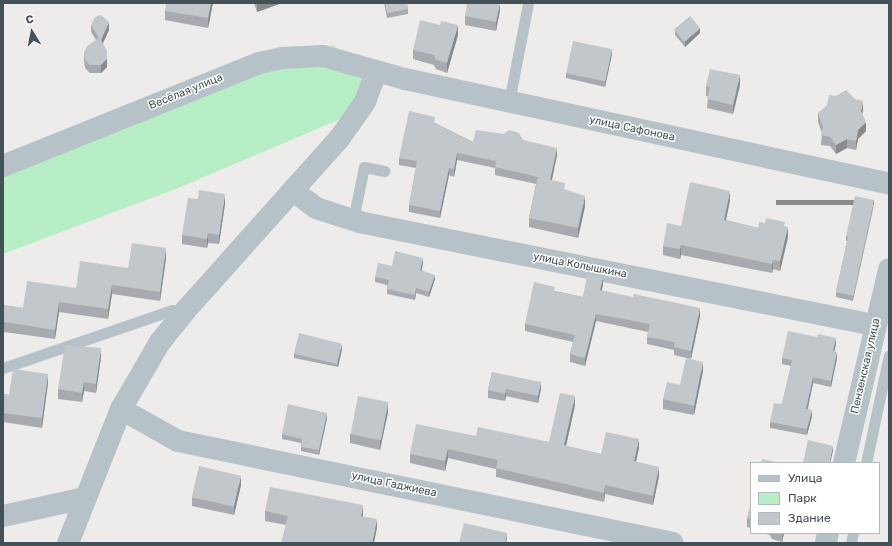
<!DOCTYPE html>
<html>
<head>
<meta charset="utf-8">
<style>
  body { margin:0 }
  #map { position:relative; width:892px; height:546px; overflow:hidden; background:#eeebeb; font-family:Rubik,sans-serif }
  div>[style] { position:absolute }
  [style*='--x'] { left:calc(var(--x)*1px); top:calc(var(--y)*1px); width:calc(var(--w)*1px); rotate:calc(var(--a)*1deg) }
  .green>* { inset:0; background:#b7eec5 }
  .lane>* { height:11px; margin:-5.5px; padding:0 5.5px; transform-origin:5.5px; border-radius:5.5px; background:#b6c2c8 }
  .street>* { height:22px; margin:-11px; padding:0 11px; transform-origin:11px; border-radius:11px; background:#b6c2c8 }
  .wall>* { inset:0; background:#a7abaf }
  .shaded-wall>* { inset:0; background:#888b8e; transform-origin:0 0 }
  .building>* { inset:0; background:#c2c7cb; transform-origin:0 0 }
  span { translate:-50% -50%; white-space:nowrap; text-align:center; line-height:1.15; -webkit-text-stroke:3px #fff; paint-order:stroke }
  .street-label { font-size:11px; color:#445158 }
  .frame { position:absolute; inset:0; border:4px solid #445158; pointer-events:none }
  .legend { position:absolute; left:750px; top:462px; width:130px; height:72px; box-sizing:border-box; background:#fff; border:1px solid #b4b9bc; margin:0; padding:5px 7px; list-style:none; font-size:12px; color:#445158 }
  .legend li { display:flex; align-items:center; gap:8px; height:20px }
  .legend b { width:20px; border:1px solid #b4b9bc }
  .north { position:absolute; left:12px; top:12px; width:40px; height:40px; -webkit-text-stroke:3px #fff; paint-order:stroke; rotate:350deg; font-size:11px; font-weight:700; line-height:16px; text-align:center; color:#445158 }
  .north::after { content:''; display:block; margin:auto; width:14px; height:18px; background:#445158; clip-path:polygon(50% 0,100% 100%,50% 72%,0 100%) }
</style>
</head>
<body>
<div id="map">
  <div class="green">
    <div style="clip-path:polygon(333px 45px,364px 68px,358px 95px,345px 117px,178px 188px,3px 254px,3px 171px)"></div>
  </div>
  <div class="lane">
    <div style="--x:509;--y:102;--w:101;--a:-79.1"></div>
    <div style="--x:353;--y:220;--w:54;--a:-78.3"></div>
    <div style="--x:364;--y:167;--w:21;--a:11"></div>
    <div style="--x:3;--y:368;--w:179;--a:-18.9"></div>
    <div style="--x:172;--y:310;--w:13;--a:4"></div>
    <div style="--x:866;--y:463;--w:110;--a:-78"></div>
    <div style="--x:851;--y:543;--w:10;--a:-79"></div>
  </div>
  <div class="street">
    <div style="--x:3;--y:166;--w:276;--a:-21.9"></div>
    <div style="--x:259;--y:63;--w:25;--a:-12"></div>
    <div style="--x:283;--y:58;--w:40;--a:-2.9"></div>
    <div style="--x:323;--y:56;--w:85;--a:15.7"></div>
    <div style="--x:405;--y:79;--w:495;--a:12.2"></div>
    <div style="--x:293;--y:191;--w:29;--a:36"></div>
    <div style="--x:316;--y:208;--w:45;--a:18"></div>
    <div style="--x:359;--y:222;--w:525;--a:11.31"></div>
    <div style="--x:121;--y:409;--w:65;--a:29.3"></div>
    <div style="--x:178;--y:441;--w:505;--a:11.64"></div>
    <div style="--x:844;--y:463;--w:199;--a:-76.9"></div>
    <div style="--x:3;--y:516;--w:84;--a:-12.4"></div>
    <div style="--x:68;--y:543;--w:144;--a:-68.4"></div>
    <div style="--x:121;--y:409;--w:78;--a:-59.8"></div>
    <div style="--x:160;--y:342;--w:40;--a:-51"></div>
    <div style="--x:185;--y:311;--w:231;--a:-48.2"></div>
    <div style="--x:339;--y:139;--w:45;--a:-54.9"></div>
    <div style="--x:365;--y:102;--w:32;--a:-70"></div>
    <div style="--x:826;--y:543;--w:10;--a:-79"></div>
  </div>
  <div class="wall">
    <div style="clip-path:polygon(213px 3px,208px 28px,165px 20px,165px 11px)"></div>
    <div style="clip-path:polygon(254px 3px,282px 3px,257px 12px)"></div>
    <div style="clip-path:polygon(384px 3px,407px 3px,408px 9px,408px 14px,387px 18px)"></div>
    <div style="clip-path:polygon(500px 10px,496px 31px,465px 25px,465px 16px)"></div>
    <div style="clip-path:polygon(91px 25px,109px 30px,103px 43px,107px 67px,101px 73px,90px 73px,85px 68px,84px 61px,84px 53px,96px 40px,91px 32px)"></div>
    <div style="clip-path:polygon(675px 30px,700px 33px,685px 47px,675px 35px)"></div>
    <div style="clip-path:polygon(458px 35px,447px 73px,436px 69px,434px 65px,413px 59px,413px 50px)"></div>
    <div style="clip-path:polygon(612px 54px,605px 87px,566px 78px,566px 73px)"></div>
    <div style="clip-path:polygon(740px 85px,733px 114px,707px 108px,708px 96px,706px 96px,706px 86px)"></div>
    <div style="clip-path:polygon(863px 110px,862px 114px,866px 131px,858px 139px,856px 150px,847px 148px,836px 154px,830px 146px,821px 145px,822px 133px,818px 122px,818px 113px)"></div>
    <div style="clip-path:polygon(435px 123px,473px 142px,523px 140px,557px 155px,552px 180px,565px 190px,585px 206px,578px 238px,529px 227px,529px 218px,536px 184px,495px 175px,495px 168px,457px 160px,454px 177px,449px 175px,440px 218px,409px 212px,409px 205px,416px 168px,399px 165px,399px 158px)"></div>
    <div style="clip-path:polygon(730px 200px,726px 220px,758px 228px,785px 227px,788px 237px,780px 271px,773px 269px,772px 273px,681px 255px,680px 259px,663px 255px,663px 246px,681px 226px)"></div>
    <div style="clip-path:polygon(225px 204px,219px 244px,208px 243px,207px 248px,182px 244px,182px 235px)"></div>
    <div style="clip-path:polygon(874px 205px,853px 301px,836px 297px,836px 292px,847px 241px,846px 241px,846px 236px)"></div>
    <div style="clip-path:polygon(166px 258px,160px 301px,112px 294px,108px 319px,59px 312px,55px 339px,4px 332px,3px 305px,23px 308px,128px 268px)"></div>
    <div style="clip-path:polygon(423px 263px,422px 270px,435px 279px,429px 297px,416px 293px,415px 300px,387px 294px,387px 285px,375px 282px,375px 277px,392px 266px)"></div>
    <div style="clip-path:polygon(603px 285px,601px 290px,700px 316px,691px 359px,674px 355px,674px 350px,647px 344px,647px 337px,648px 332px,596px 321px,585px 366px,570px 362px,570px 354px,573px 342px,525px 331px,525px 324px,555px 291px,583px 297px)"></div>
    <div style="clip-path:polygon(836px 344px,834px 351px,837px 358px,831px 387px,813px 383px,808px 409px,812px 416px,807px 435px,770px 428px,770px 422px,782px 404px,791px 366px,782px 364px,782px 358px)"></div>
    <div style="clip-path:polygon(342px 349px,338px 367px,294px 358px,294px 353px)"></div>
    <div style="clip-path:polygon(101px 357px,96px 393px,84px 391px,82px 402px,58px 399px,58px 389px)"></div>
    <div style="clip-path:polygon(703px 371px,694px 415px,663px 409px,663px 399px,680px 385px)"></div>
    <div style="clip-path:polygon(492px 372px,541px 389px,538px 403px,506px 396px,505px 401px,488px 398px,488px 390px)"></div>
    <div style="clip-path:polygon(48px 383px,42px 428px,3px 422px,3px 394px,9px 395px)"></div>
    <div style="clip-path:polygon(575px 405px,566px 446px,601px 454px,639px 448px,636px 462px,659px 476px,653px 505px,605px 494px,604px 502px,496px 477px,496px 469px,448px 458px,445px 471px,410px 463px,410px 454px,476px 436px,549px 442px)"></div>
    <div style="clip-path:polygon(388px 412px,380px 450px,350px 443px,350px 434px)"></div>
    <div style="clip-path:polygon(327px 418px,319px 455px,301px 451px,301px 443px,282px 439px,282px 434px)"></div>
    <div style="clip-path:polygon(241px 485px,234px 515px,192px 506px,192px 497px)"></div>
    <div style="clip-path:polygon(751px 504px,751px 528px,747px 527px,747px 518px)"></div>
    <div style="clip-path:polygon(265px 511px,363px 514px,363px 516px,377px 528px,286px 525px,265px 521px)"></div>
    <div style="clip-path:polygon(762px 533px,784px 533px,782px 542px,772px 539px,770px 535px)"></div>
  </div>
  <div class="shaded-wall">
    <div style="clip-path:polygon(211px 3px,213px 3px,208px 28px,208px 18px)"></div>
    <div style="clip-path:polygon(257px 3px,282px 3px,257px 12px)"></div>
    <div style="clip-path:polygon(500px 3px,500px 10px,496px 31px,496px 22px)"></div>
    <div style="clip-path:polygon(109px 22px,109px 30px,101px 47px,101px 40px)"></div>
    <div style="clip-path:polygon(458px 25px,458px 35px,447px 73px,447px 63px)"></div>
    <div style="clip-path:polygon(700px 28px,700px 33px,685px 47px,685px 42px)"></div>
    <div style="clip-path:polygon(612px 49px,612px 54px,605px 87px,605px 82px)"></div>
    <div style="clip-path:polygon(107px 51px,107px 67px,101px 73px,101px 65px)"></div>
    <div style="clip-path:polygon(740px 75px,740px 85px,733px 114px,733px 105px)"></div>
    <div style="clip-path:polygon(863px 101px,863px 110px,861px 121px,861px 111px)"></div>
    <div style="clip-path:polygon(866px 122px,866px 131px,858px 139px,856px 150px,856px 141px,858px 130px)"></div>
    <div style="clip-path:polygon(847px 139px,847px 148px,836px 154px,836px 145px)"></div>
    <div style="clip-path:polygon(557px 148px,557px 155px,550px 187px,550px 180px)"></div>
    <div style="clip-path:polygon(457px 153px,457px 160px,454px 177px,454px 169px)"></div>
    <div style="clip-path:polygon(449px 168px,449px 175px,440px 218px,440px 211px)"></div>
    <div style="clip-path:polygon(730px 191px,730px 200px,724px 229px,724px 220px)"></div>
    <div style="clip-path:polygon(225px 194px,225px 204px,219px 244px,219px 235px)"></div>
    <div style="clip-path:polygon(585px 196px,585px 206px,578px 238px,578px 228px)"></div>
    <div style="left:874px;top:200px;width:5px;height:98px;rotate:90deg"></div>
    <div style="clip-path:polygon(788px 227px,788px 237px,780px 271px,780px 261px)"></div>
    <div style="clip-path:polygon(208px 233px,208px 243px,207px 248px,207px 239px)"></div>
    <div style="clip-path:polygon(681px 245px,681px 255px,680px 259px,680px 249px)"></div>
    <div style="clip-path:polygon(166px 248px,166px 258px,160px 301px,160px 292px)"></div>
    <div style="clip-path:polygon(423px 258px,423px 263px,420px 275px,420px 270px)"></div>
    <div style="clip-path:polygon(773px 260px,773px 269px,772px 273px,772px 264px)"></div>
    <div style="clip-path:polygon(435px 275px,435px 279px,429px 297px,429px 292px)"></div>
    <div style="clip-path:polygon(603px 277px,603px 285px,600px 298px,600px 290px)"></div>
    <div style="clip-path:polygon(112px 285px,112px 294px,108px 319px,108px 309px)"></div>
    <div style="clip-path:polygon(416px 288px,416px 293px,415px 300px,415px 295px)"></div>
    <div style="clip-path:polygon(59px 302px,59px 312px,55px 339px,55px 330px)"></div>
    <div style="clip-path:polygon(700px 308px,700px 316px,691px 359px,691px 351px)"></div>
    <div style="clip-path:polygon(596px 314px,596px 321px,585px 366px,585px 358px)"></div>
    <div style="clip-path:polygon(4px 322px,4px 332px,3px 338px,3px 329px)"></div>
    <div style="clip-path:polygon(836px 338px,836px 344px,833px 357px,833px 351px)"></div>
    <div style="clip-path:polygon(342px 344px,342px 349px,338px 367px,338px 362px)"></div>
    <div style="clip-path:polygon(101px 348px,101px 357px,96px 393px,96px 384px)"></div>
    <div style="clip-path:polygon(837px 352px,837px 358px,831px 387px,831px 381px)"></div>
    <div style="clip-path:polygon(703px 362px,703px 371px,694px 415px,694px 406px)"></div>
    <div style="clip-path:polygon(48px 374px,48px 383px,42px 428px,42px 418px)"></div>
    <div style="clip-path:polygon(813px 377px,813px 383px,806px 415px,806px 409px)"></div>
    <div style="clip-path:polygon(84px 382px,84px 391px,82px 402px,82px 393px)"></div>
    <div style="clip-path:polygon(541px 382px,541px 389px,538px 403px,538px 396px)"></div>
    <div style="clip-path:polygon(506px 389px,506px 396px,505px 401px,505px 394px)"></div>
    <div style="clip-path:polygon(575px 396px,575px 405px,564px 455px,564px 445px)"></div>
    <div style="clip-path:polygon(388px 402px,388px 412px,380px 450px,380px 440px)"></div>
    <div style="clip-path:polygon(812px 410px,812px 416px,807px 435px,807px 429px)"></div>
    <div style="clip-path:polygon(327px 413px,327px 418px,319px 455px,319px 450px)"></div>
    <div style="clip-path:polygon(639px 439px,639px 448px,634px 470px,634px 461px)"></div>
    <div style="clip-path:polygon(833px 446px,833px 451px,830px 463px,829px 463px)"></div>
    <div style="clip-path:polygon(448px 449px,448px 458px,445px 471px,445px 461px)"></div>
    <div style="clip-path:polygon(659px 467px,659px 476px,653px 505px,653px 496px)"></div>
    <div style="clip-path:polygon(241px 476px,241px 485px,234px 515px,234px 506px)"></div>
    <div style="clip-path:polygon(605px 485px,605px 494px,604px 502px,604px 493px)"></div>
    <div style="clip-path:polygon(363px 505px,363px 514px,361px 525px,361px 516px)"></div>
    <div style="clip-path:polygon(377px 519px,377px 528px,374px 543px,372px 543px)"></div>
    <div style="clip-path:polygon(507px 533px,507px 538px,506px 543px,505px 543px)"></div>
    <div style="clip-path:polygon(782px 533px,784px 533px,782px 542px)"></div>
  </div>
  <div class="building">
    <div style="clip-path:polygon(166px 3px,211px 3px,208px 18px,165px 11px)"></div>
    <div style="clip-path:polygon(385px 3px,407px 3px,408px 9px,387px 13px)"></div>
    <div style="clip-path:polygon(467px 3px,500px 3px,496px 22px,465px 16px)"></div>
    <div style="clip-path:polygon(101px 15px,109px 22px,101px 40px,107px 51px,107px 59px,101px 65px,90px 65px,85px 60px,84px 53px,87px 46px,99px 38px,91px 25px,95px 17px)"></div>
    <div style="left:690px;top:16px;width:16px;height:21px;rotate:50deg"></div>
    <div style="clip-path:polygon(420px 20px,440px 25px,441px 21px,458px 25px,447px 63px,436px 60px,434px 55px,413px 50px)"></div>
    <div style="left:573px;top:41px;width:40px;height:33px;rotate:12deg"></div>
    <div style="clip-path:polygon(710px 69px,740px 75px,733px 105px,707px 99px,710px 87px,706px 86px)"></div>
    <div style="clip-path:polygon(846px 90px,855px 99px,863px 101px,861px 111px,866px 122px,858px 130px,856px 141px,847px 139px,836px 145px,830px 137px,821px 135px,823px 127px,818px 113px,827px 105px,829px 95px,836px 96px)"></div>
    <div style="clip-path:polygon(409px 111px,435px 117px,434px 123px,473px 142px,476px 130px,504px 134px,509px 130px,519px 133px,523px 140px,557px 148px,550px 180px,495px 167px,496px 161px,457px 153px,454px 169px,449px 168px,440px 211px,409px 205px,417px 161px,399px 158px)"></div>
    <div style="clip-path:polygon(538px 177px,565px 183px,564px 189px,585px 196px,578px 228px,529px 218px)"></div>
    <div style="clip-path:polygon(690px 182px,730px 191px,724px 220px,758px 228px,759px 222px,765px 223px,766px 218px,785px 222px,784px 226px,788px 227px,780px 261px,773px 260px,772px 264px,681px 245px,680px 249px,663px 246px,667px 223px,681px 226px)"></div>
    <div style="clip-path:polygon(199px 190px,225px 194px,219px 235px,208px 233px,207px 239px,182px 235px,188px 198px,198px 199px)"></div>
    <div style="clip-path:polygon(855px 196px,874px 200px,853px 296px,836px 292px,848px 237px,846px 236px)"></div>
    <div style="clip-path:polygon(132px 243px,166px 248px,160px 292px,112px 285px,108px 309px,59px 302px,55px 330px,4px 322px,3px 329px,3px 305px,23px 308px,27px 281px,76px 288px,80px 261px,128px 268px)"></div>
    <div style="clip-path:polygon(395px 251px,423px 258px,420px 270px,435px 275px,429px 292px,416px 288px,415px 295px,387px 289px,389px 280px,375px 277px,378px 263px,392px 266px)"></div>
    <div style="clip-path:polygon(587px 274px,603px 277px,600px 290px,633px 297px,634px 294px,700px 308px,691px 351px,674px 347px,675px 342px,647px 337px,650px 324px,596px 314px,585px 358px,570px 354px,575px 335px,525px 324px,534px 282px,555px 287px,554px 291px,583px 297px)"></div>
    <div style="clip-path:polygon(788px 331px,817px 337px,818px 334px,836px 338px,833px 351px,837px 352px,831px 381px,813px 377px,806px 409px,812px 410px,807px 429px,770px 422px,774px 403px,782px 404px,792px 360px,782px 358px)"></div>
    <div style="left:299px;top:333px;width:44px;height:21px;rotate:14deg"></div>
    <div style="clip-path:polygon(65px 345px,101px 348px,96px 384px,84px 382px,82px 393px,58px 389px)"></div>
    <div style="clip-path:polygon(686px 358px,703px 362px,694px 406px,663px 399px,667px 382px,680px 385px)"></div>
    <div style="clip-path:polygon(13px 369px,48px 374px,42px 418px,3px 413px,3px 394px,9px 395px)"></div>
    <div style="clip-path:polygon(492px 372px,541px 382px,538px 396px,506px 389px,505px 394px,488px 390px)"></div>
    <div style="clip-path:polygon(560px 393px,575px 396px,564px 445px,601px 454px,606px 432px,639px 439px,634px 461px,659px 467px,653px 496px,605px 485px,604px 493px,496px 468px,498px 460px,448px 449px,445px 461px,410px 454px,416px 424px,476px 436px,478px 427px,549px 442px)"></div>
    <div style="left:358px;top:396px;width:31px;height:39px;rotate:11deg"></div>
    <div style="clip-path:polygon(288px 404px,327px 413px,319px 450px,301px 447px,302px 439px,282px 434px)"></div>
    <div style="clip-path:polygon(808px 440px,833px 446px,829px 463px,803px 463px)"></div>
    <div style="clip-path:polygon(762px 459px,779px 463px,761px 463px)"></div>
    <div style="left:199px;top:466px;width:43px;height:32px;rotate:13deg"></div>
    <div style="clip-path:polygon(270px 487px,363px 505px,361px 516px,377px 519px,372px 543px,281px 543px,288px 516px,265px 511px)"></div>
    <div style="clip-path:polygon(751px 504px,751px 519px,747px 518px)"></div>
    <div style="clip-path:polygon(464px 523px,507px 533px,505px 543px,459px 543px)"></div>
  </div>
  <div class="street-label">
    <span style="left:186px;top:92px;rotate:-22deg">Весёлая улица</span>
    <span style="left:632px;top:129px;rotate:12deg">улица Сафонова</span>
    <span style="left:580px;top:266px;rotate:11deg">улица Колышкина</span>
    <span style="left:866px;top:366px;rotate:-77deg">Пензенская улица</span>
    <span style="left:394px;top:485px;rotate:12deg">улица Гаджиева</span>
  </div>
  <div class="frame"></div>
  <ul class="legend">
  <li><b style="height:5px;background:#b6c2c8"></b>Улица</li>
  <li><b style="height:11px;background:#b7eec5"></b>Парк</li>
  <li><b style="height:11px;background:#c2c7cb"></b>Здание</li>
  </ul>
  <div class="north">С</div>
</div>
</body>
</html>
